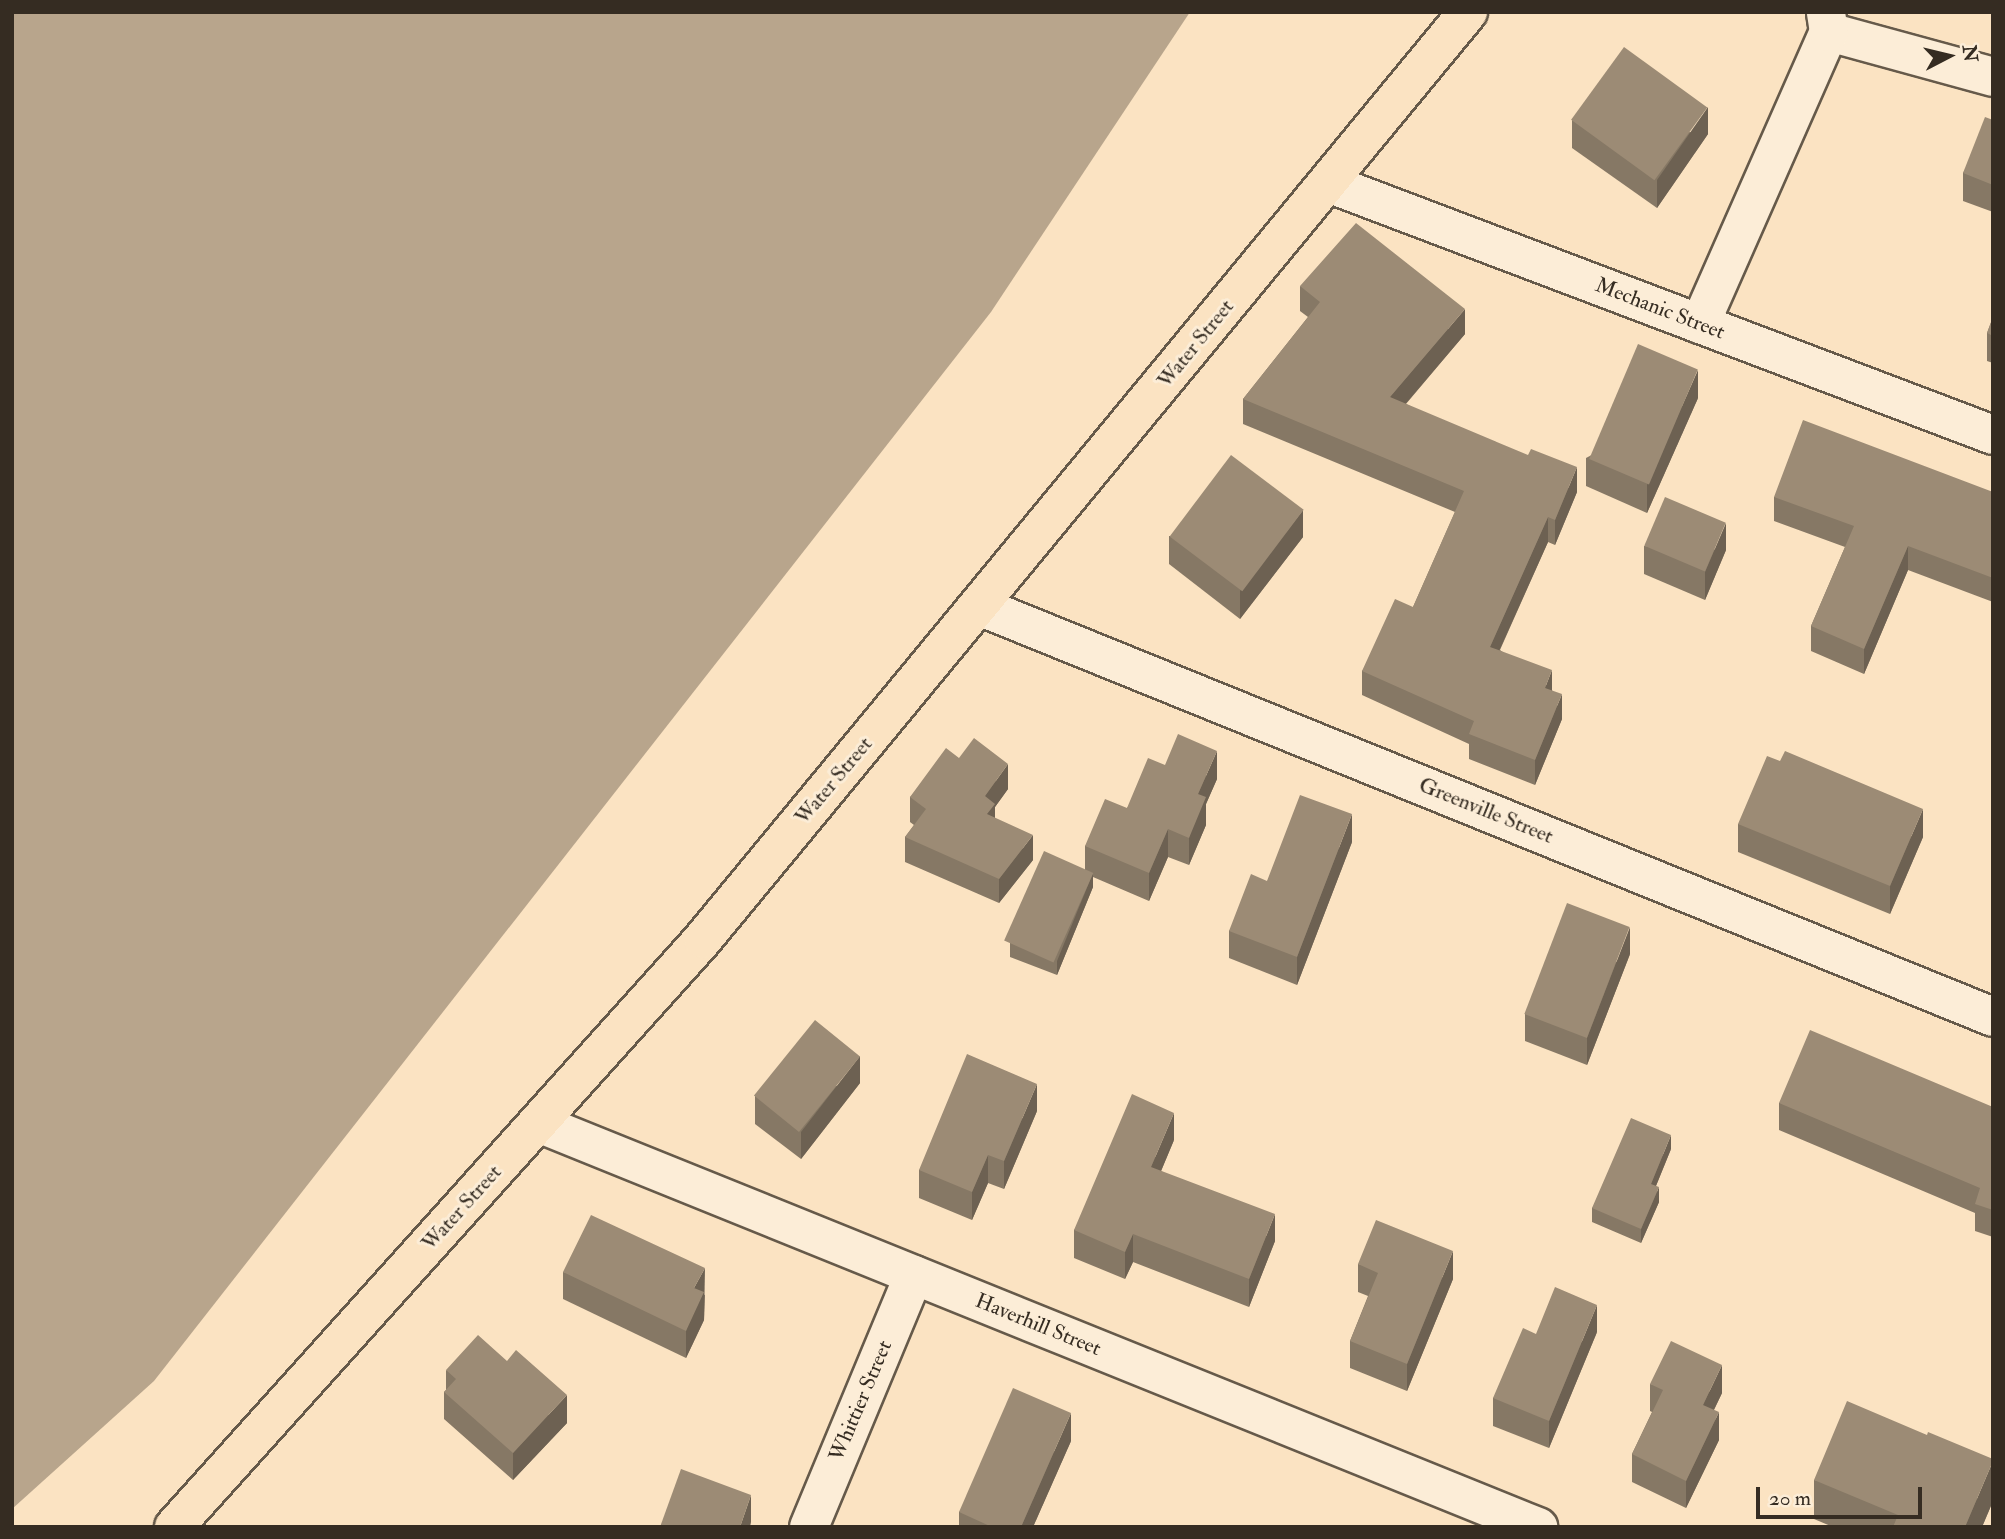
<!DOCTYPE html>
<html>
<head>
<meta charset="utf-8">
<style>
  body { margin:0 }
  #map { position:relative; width:2005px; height:1539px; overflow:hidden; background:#fbe3c2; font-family:"IM FELL Double Pica",serif }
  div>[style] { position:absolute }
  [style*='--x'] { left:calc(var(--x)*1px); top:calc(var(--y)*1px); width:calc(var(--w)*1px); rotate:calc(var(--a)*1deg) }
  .water>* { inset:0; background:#b8a58c }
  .roads { filter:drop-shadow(2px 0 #665a4a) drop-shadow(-2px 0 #665a4a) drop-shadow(0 2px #665a4a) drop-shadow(0 -2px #665a4a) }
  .minor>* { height:38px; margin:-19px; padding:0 19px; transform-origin:19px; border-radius:19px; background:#fcedd7 }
  .major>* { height:38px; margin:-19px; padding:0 19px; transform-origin:19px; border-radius:19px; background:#fbe3c2 }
  .wall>* { inset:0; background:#867865 }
  .shaded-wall>* { inset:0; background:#6d6152 }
  .building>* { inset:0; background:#9c8b75; transform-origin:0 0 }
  span { translate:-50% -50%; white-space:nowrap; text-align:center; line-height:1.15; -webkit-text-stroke:6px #fcedd7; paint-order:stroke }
  .street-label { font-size:21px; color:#352c22 }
  .frame { position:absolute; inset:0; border:14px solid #352c22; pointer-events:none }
  .north { position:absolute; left:1914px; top:21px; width:70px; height:70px; -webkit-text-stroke:5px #fcedd7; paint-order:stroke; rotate:83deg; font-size:19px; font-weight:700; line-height:28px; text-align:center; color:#352c22 }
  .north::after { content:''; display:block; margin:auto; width:24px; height:32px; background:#352c22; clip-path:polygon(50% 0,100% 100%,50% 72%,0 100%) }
  .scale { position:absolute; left:1756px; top:1487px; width:166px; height:32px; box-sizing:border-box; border:4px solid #352c22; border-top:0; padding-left:9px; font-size:21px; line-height:24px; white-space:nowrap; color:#352c22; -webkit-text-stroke:5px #fcedd7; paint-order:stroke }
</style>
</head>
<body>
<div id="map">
  <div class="water">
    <div style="clip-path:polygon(12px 12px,1190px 12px,991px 312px,154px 1381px,12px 1509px)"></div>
  </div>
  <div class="roads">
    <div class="minor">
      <div style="--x:1829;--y:32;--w:170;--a:15.3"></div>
      <div style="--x:1328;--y:183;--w:711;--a:20.75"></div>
      <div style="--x:1700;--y:324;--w:319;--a:-66.2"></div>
      <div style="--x:1829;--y:32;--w:20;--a:-99"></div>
      <div style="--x:979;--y:606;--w:1094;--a:22.06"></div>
      <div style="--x:538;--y:1123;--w:1079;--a:22"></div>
      <div style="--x:809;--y:1527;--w:273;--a:-67.4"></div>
    </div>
    <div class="major">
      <div style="--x:174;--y:1527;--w:791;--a:-48.02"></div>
      <div style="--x:703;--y:939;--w:1202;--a:-50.47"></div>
    </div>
  </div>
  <div class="wall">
    <div style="clip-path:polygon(1572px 120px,1708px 134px,1657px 208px,1572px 148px)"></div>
    <div style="clip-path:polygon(1993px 120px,1993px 212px,1963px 201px,1963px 173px)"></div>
    <div style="clip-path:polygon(1300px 286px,1465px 334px,1406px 404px,1577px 492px,1555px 545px,1548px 542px,1500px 650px,1552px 690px,1562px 719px,1535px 785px,1469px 759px,1469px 744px,1362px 695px,1362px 671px,1413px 607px,1455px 512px,1243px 424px,1243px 399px,1308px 317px,1300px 311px)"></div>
    <div style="clip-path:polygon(1993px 317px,1993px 363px,1987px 361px,1987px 333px)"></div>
    <div style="clip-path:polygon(1698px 398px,1647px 513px,1586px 486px,1586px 458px)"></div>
    <div style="clip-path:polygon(1993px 492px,1993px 602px,1908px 570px,1864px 674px,1811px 651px,1811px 626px,1845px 547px,1774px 521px,1774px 497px)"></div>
    <div style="clip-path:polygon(1169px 536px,1303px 537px,1240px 619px,1169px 564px)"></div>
    <div style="clip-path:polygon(1644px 546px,1726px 550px,1705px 600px,1644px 574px)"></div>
    <div style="clip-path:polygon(959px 758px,1008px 789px,995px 807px,995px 818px,1033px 860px,999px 903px,905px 862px,905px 837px,914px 825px,910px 822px,910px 797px)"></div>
    <div style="clip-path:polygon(1165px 765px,1217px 779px,1206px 804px,1206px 825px,1189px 865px,1168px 857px,1149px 901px,1093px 877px,1093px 887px,1057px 975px,1010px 957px,1010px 943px,1085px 870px,1085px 846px,1127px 808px)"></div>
    <div style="clip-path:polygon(1738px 824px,1923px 837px,1890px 914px,1738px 852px)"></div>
    <div style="clip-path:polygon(1352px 842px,1297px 985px,1229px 958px,1229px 931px,1267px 881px)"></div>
    <div style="clip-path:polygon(1630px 954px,1587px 1065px,1525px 1041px,1525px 1014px)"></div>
    <div style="clip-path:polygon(860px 1083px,801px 1159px,755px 1124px,755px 1096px)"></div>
    <div style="clip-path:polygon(1779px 1103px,1993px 1107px,1993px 1237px,1975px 1231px,1975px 1213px,1779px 1130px)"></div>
    <div style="clip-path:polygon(1037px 1111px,1004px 1189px,988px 1183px,972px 1220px,919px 1198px,919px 1170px)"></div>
    <div style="clip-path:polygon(1174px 1140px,1161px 1171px,1275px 1241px,1249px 1307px,1133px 1262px,1125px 1279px,1074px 1258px,1074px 1230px)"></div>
    <div style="clip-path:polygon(1671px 1149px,1656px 1186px,1659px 1202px,1641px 1243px,1592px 1222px,1592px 1208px)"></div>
    <div style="clip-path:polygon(1358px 1264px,1453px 1279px,1407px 1391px,1350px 1368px,1350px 1341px,1368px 1296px,1358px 1292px)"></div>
    <div style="clip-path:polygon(563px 1272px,705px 1295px,704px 1320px,686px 1358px,563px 1299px)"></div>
    <div style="clip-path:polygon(1597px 1332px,1549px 1448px,1493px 1426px,1493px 1398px)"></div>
    <div style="clip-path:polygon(446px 1370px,567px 1423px,513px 1480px,444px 1419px,444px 1392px,446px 1390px)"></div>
    <div style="clip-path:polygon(1650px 1384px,1722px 1393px,1714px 1410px,1719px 1440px,1686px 1508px,1632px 1482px,1632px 1454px,1652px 1412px,1650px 1411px)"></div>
    <div style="clip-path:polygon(1071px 1441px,1033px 1527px,959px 1527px,959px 1512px)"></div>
    <div style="clip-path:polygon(1814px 1480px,1993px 1501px,1982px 1527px,1833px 1527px,1814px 1519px)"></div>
  </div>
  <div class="shaded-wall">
    <div style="clip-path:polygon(1708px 107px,1708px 134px,1657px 208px,1657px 180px)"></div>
    <div style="clip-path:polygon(1465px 309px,1465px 334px,1390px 422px,1390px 397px)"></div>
    <div style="clip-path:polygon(1698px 370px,1698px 398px,1647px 513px,1647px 485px)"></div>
    <div style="clip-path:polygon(1577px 467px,1577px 492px,1555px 545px,1555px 520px)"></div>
    <div style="clip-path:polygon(1303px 510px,1303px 537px,1240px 619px,1240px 591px)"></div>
    <div style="clip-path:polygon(1548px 517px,1548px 542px,1490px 671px,1490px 647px)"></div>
    <div style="clip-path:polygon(1726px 523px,1726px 550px,1705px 600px,1705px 572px)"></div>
    <div style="clip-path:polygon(1908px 546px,1908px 570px,1864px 674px,1864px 649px)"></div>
    <div style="clip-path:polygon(1552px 670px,1552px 695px,1545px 688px)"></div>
    <div style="clip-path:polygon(1562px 694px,1562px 719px,1535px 785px,1535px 760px)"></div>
    <div style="clip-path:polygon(1217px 751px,1217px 779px,1206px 804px,1206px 825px,1189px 865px,1189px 838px,1198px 794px)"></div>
    <div style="clip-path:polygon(1008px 764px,1008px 789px,995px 807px,995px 829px,987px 839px,985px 796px)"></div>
    <div style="clip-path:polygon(1923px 809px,1923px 837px,1890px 914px,1890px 886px)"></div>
    <div style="clip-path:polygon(1352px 814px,1352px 842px,1297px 985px,1297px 957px)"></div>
    <div style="clip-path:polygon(1168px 829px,1168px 857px,1149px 901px,1149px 873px)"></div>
    <div style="clip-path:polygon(1033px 835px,1033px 860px,999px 903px,999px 879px)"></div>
    <div style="clip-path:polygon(1093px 873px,1093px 887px,1057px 975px,1057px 961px)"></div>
    <div style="clip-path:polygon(1630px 927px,1630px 954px,1587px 1065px,1587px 1038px)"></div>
    <div style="clip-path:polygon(860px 1056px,860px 1083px,801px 1159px,801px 1132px)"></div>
    <div style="clip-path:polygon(1037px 1084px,1037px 1111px,1004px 1189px,1004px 1161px)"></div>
    <div style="clip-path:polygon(1174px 1113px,1174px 1140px,1151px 1195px,1151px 1167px)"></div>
    <div style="clip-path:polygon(1671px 1135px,1671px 1149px,1651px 1198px,1651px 1184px)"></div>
    <div style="clip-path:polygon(988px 1155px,988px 1183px,972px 1220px,972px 1192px)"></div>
    <div style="clip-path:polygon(1659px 1187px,1659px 1202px,1641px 1243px,1641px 1229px)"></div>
    <div style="clip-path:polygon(1275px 1214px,1275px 1241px,1249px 1307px,1249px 1279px)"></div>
    <div style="clip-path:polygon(1133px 1234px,1133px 1262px,1125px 1279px,1125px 1252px)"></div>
    <div style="clip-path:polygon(1453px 1251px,1453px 1279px,1407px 1391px,1407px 1364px)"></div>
    <div style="clip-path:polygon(705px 1268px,704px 1320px,686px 1358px,686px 1331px,694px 1288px)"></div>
    <div style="clip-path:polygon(1597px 1305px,1597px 1332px,1549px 1448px,1549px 1421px)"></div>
    <div style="clip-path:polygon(1722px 1365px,1722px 1393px,1703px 1432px,1703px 1405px)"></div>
    <div style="clip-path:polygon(567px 1395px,567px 1423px,513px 1480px,513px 1453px)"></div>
    <div style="clip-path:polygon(1719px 1412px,1719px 1440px,1686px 1508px,1686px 1481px)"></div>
    <div style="clip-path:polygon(1071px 1413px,1071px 1441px,1033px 1527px,1021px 1527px)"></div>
    <div style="clip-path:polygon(1993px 1461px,1993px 1501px,1982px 1527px,1965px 1527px)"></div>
    <div style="clip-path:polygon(751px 1495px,751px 1522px,750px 1527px,740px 1527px)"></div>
  </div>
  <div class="building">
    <div style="left:1624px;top:47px;width:103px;height:90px;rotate:36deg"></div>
    <div style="clip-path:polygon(1985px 117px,1993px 120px,1993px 185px,1963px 173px)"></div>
    <div style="clip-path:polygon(1356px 223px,1465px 309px,1390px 397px,1528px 455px,1531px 449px,1577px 467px,1555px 520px,1548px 517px,1490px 647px,1552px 670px,1545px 688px,1562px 694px,1535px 760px,1469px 734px,1474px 721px,1362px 671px,1395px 599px,1413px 607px,1464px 491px,1243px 399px,1320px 302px,1300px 286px)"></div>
    <div style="clip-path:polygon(1993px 317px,1993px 336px,1987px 333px)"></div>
    <div style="left:1638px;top:344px;width:65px;height:125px;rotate:23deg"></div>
    <div style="clip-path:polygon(1803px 420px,1993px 492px,1993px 578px,1908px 546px,1864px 649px,1811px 626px,1854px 526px,1774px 497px)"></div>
    <div style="left:1231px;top:455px;width:91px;height:102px;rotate:37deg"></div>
    <div style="left:1665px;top:497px;width:66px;height:53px;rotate:23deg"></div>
    <div style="clip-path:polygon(1178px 734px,1217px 751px,1198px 794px,1206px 797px,1189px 838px,1168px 829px,1149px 873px,1085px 846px,1105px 799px,1127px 808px,1148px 758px,1165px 765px)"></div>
    <div style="clip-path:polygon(974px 738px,1008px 764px,985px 796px,995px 804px,987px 814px,1033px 835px,999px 879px,905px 837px,926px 809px,910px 797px,946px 748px,959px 758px)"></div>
    <div style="clip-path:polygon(1785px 751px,1923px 809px,1890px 886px,1738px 824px,1767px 756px,1780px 761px)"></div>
    <div style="clip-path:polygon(1300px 795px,1352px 814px,1297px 957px,1229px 931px,1251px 874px,1267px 881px)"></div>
    <div style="left:1044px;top:851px;width:54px;height:98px;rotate:24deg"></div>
    <div style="left:1567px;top:903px;width:67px;height:119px;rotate:21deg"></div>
    <div style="left:815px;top:1020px;width:58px;height:97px;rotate:39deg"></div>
    <div style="clip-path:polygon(1810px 1030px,1993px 1107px,1993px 1210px,1975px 1204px,1980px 1188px,1779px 1103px)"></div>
    <div style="clip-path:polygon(967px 1054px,1037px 1084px,1004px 1161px,988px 1155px,972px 1192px,919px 1170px)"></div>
    <div style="clip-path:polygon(1132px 1094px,1174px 1113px,1151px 1167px,1275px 1214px,1249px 1279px,1133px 1234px,1125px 1252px,1074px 1230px)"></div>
    <div style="clip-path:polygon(1631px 1118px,1671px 1135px,1651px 1184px,1659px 1187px,1641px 1229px,1592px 1208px)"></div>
    <div style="clip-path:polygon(591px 1215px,705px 1268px,694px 1288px,704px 1292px,686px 1331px,563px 1272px)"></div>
    <div style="clip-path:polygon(1376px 1220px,1453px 1251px,1407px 1364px,1350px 1341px,1378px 1273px,1358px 1264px)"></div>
    <div style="clip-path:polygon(1555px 1287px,1597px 1305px,1549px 1421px,1493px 1398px,1523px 1328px,1536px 1334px)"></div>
    <div style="clip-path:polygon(478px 1335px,507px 1361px,516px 1350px,567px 1395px,513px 1453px,444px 1392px,456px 1379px,446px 1370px)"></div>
    <div style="clip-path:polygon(1671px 1341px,1722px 1365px,1703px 1405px,1719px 1412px,1686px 1481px,1632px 1454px,1663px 1390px,1650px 1384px)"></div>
    <div style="clip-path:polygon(1013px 1388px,1071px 1413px,1021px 1527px,992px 1527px,959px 1512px)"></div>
    <div style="clip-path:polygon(1847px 1401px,1927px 1435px,1928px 1432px,1993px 1459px,1993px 1461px,1965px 1527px,1893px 1527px,1898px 1515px,1814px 1480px)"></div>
    <div style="clip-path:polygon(681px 1469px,751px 1495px,740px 1527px,660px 1527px)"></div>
  </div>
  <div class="street-label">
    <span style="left:1660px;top:309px;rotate:21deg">Mechanic Street</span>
    <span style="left:1196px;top:344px;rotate:-51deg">Water Street</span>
    <span style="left:834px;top:781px;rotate:-50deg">Water Street</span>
    <span style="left:1486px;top:811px;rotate:22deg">Greenville Street</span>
    <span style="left:462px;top:1208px;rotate:-48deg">Water Street</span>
    <span style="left:1038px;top:1325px;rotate:22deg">Haverhill Street</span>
    <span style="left:861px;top:1401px;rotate:-67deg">Whittier Street</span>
  </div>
  <div class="frame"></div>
  <div class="north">N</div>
  <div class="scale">20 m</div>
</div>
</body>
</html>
